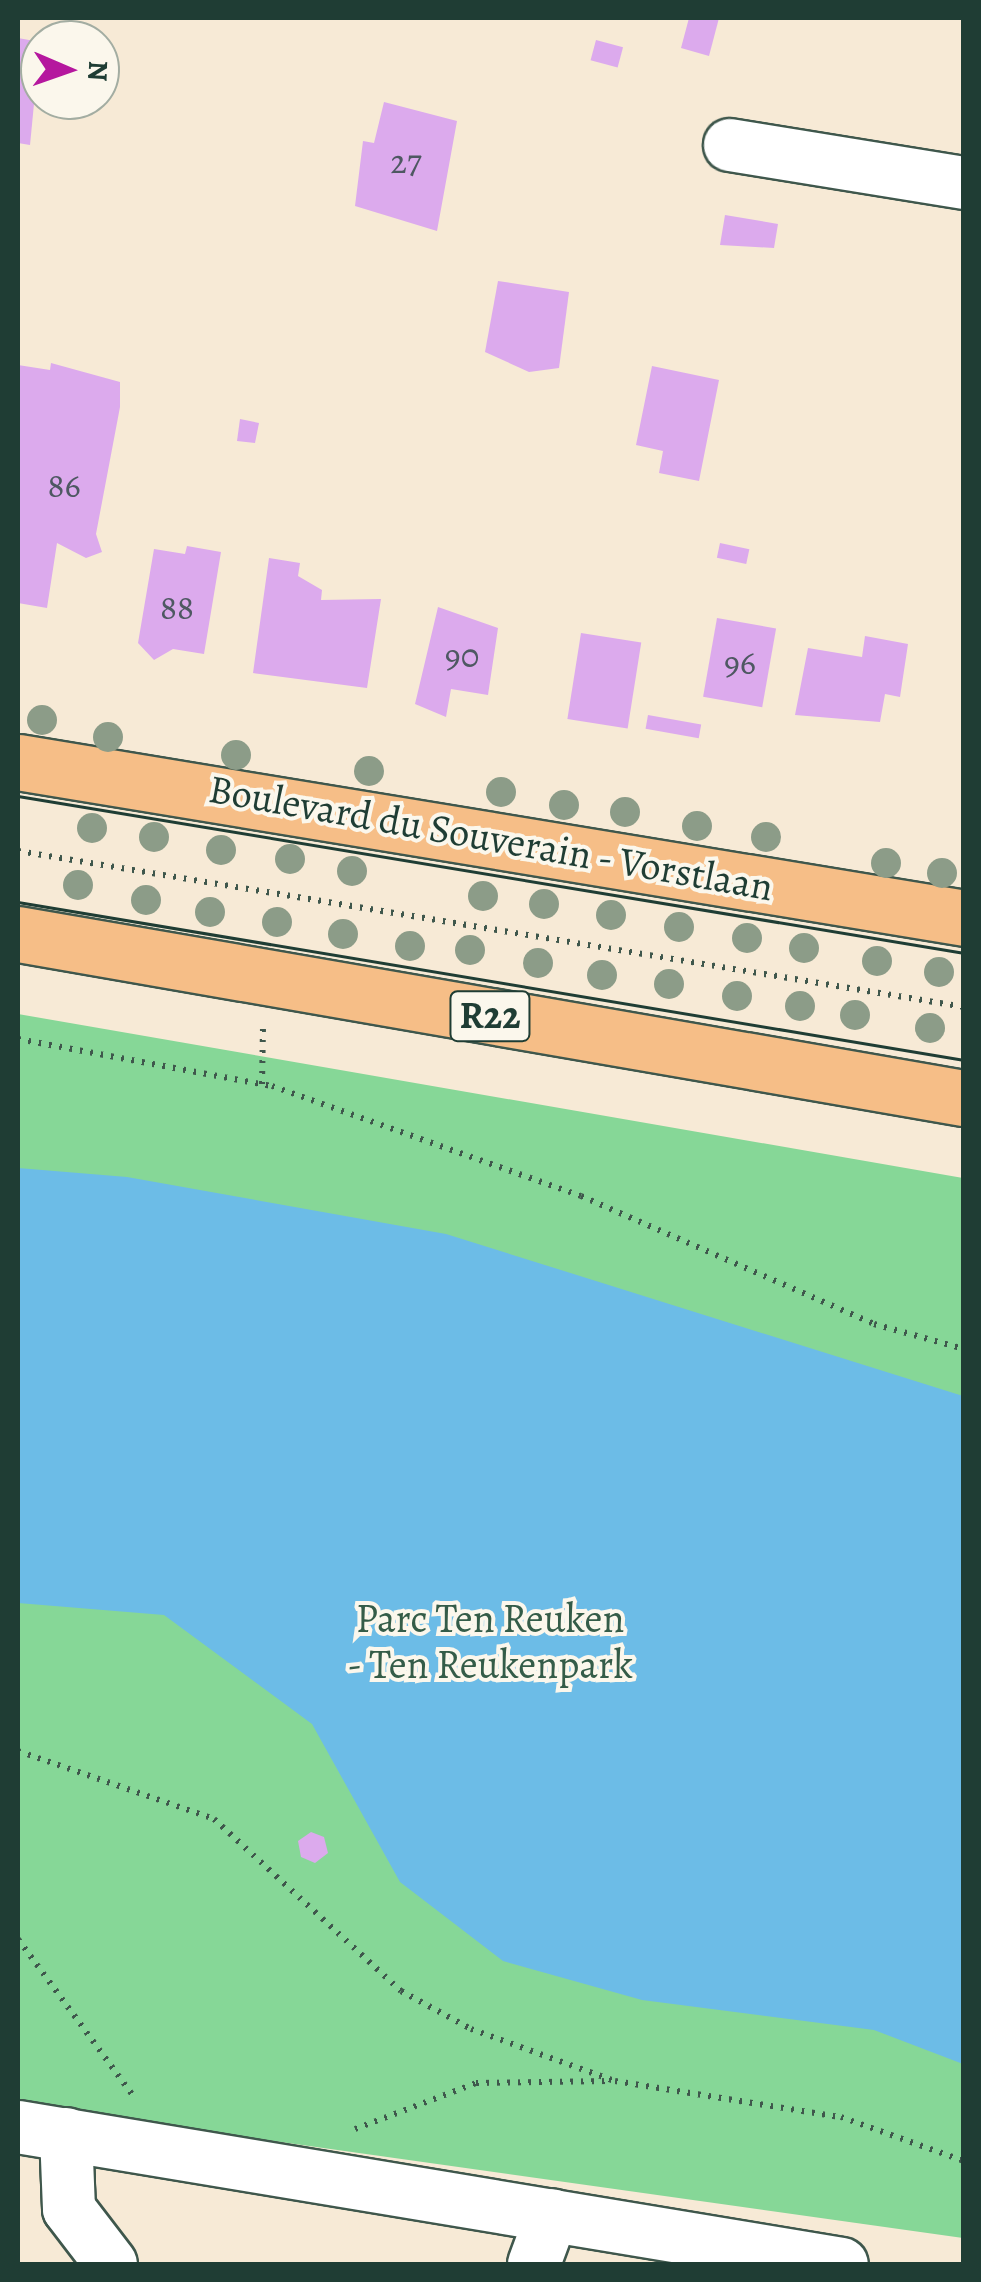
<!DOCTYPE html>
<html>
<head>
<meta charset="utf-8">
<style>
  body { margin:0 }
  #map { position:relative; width:981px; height:2282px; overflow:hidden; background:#f7ead6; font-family:Alegreya,serif }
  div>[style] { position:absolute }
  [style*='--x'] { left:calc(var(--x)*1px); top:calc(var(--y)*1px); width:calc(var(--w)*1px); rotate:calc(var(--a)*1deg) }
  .green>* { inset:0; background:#86d797 }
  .water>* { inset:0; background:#6cbce7 }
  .building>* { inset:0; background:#dcaaed; transform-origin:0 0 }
  .path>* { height:6px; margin-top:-3px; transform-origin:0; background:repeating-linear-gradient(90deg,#3f574c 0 2.5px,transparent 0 10.5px) }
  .roads { filter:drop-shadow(2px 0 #3f574c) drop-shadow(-2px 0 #3f574c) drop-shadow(0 2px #3f574c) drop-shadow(0 -2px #3f574c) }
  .minor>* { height:52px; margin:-26px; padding:0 26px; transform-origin:26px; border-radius:26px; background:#fff }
  .major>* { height:55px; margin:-27.5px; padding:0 27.5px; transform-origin:27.5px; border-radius:27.5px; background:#f6be87 }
  .tram>* { height:2.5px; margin:-1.25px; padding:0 1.25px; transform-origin:1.25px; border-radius:1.25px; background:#1f3d34 }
  .trees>* { width:30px; height:30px; margin:-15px; border-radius:50%; background:#8c9c88 }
  span { translate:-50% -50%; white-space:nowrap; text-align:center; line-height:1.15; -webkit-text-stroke:8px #fbf7ec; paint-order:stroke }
  .number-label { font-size:35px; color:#4e5862 }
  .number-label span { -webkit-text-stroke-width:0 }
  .shield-label span { padding:2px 8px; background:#fbf7ec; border:2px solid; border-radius:8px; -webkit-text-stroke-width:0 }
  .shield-label { font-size:38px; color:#1f3d34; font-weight:700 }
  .street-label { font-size:40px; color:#1f3d34 }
  .park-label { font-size:40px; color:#345c48 }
  .frame { position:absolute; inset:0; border:20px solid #1f3d34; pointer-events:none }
  .north { position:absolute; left:20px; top:20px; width:100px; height:100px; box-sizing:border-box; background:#fbf7ec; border:2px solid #a3ada2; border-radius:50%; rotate:92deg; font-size:28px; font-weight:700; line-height:40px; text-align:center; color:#1f3d34 }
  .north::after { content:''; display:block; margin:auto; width:35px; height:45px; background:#b5179e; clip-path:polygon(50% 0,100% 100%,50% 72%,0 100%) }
</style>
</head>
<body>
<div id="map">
  <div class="green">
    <div style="clip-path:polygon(18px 1014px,963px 1178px,963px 2238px,18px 2105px)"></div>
  </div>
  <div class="water">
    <div style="clip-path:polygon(18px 1168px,127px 1177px,446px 1234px,963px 1396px,963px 2064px,874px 2030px,642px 2000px,503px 1961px,400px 1882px,312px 1724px,164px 1615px,18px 1603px)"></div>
  </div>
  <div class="building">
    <div style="clip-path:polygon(689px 18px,719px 18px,709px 56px,681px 48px)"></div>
    <div style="clip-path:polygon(18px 38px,40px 42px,30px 145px,18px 143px)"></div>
    <div style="left:596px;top:40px;width:28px;height:21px;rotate:15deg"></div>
    <div style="clip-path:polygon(384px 102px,457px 121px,437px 231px,355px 206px,363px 141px,374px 143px)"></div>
    <div style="clip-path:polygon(725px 215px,778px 224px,774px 248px,720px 245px)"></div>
    <div style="clip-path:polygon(498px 281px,569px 292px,559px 368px,529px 372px,485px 352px)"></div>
    <div style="clip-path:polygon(51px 363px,120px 382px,120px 407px,96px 534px,102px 552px,86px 558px,57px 543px,47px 608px,18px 603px,18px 365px,50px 370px)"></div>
    <div style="clip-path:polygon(652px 366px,719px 380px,699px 481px,659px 473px,663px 451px,636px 445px)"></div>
    <div style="clip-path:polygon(240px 419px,259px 423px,255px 443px,237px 441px)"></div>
    <div style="left:720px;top:543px;width:30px;height:15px;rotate:12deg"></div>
    <div style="clip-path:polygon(187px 546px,221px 552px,204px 654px,173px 649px,154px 660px,138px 643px,154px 549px,185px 554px)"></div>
    <div style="clip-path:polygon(269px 558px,300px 563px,298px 576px,322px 590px,321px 600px,381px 599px,367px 688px,253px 673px)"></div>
    <div style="clip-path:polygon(438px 607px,498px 628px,488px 695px,451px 689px,446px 717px,415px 704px)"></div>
    <div style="left:717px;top:618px;width:60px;height:80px;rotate:10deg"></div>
    <div style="left:581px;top:633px;width:61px;height:87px;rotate:9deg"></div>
    <div style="clip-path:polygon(865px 636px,908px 644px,900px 697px,885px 694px,880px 722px,795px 715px,808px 648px,862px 657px)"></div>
    <div style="left:648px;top:715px;width:54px;height:14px;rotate:10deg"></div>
    <div style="clip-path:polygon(311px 1832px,324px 1837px,328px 1853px,315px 1863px,301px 1857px,298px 1841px)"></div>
  </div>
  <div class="path">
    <div style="--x:18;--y:851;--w:959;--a:9.36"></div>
    <div style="--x:18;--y:1039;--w:258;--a:10.5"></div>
    <div style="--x:272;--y:1086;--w:328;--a:19.6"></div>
    <div style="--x:581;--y:1196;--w:320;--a:23.6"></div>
    <div style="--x:874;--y:1324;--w:93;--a:15.5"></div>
    <div style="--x:262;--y:1084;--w:59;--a:-89"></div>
    <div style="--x:18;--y:1751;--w:207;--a:19.1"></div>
    <div style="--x:214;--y:1819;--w:254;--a:42.6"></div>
    <div style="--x:401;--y:1991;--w:80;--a:28.5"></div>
    <div style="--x:471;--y:2029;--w:153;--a:19.9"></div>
    <div style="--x:615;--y:2081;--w:229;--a:9.1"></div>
    <div style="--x:841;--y:2117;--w:131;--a:19.7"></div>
    <div style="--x:18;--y:1939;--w:192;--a:53.7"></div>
    <div style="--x:355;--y:2129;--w:129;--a:-20.8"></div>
    <div style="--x:476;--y:2083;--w:133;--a:-0.9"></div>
  </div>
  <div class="roads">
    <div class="minor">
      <div style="--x:730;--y:145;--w:237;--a:9.2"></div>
      <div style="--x:18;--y:2127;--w:835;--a:9.44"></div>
      <div style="--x:66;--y:2134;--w:75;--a:87.7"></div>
      <div style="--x:69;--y:2209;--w:69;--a:52.6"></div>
      <div style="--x:534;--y:2264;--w:52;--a:-69.8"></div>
    </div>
    <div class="major">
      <div style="--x:18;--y:762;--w:959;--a:9.36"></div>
      <div style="--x:18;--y:934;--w:960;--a:9.84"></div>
    </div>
  </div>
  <div class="tram">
    <div style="--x:18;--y:796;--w:959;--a:9.42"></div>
    <div style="--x:18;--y:902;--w:959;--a:9.48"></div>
  </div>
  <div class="trees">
    <div style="left:42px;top:720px"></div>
    <div style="left:108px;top:737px"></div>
    <div style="left:236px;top:755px"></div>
    <div style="left:369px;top:771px"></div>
    <div style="left:501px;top:792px"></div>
    <div style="left:564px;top:805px"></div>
    <div style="left:625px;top:812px"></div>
    <div style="left:697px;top:826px"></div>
    <div style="left:92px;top:828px"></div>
    <div style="left:154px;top:837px"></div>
    <div style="left:766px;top:837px"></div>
    <div style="left:221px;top:850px"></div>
    <div style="left:290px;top:859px"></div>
    <div style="left:886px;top:863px"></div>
    <div style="left:352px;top:871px"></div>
    <div style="left:942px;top:873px"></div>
    <div style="left:78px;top:885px"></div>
    <div style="left:483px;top:896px"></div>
    <div style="left:146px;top:900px"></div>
    <div style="left:544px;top:904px"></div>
    <div style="left:210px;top:912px"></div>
    <div style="left:611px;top:915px"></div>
    <div style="left:277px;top:922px"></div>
    <div style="left:679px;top:927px"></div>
    <div style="left:343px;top:934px"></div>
    <div style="left:747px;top:938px"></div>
    <div style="left:410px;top:946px"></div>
    <div style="left:804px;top:948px"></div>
    <div style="left:470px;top:950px"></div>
    <div style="left:877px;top:961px"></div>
    <div style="left:538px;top:963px"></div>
    <div style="left:939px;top:972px"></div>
    <div style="left:602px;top:975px"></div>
    <div style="left:669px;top:984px"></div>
    <div style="left:737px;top:996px"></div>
    <div style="left:800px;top:1006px"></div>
    <div style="left:855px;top:1015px"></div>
    <div style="left:930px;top:1028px"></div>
  </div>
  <div class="number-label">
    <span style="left:406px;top:161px">27</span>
    <span style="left:64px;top:485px">86</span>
    <span style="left:177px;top:607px">88</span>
    <span style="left:462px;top:655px">90</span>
    <span style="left:740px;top:662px">96</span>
  </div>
  <div class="shield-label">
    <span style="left:490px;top:1016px">R22</span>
  </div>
  <div class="street-label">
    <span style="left:491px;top:838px;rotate:10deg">Boulevard du Souverain - Vorstlaan</span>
  </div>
  <div class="park-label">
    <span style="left:490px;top:1642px">Parc Ten Reuken<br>- Ten Reukenpark</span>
  </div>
  <div class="frame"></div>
  <div class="north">N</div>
</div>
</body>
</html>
